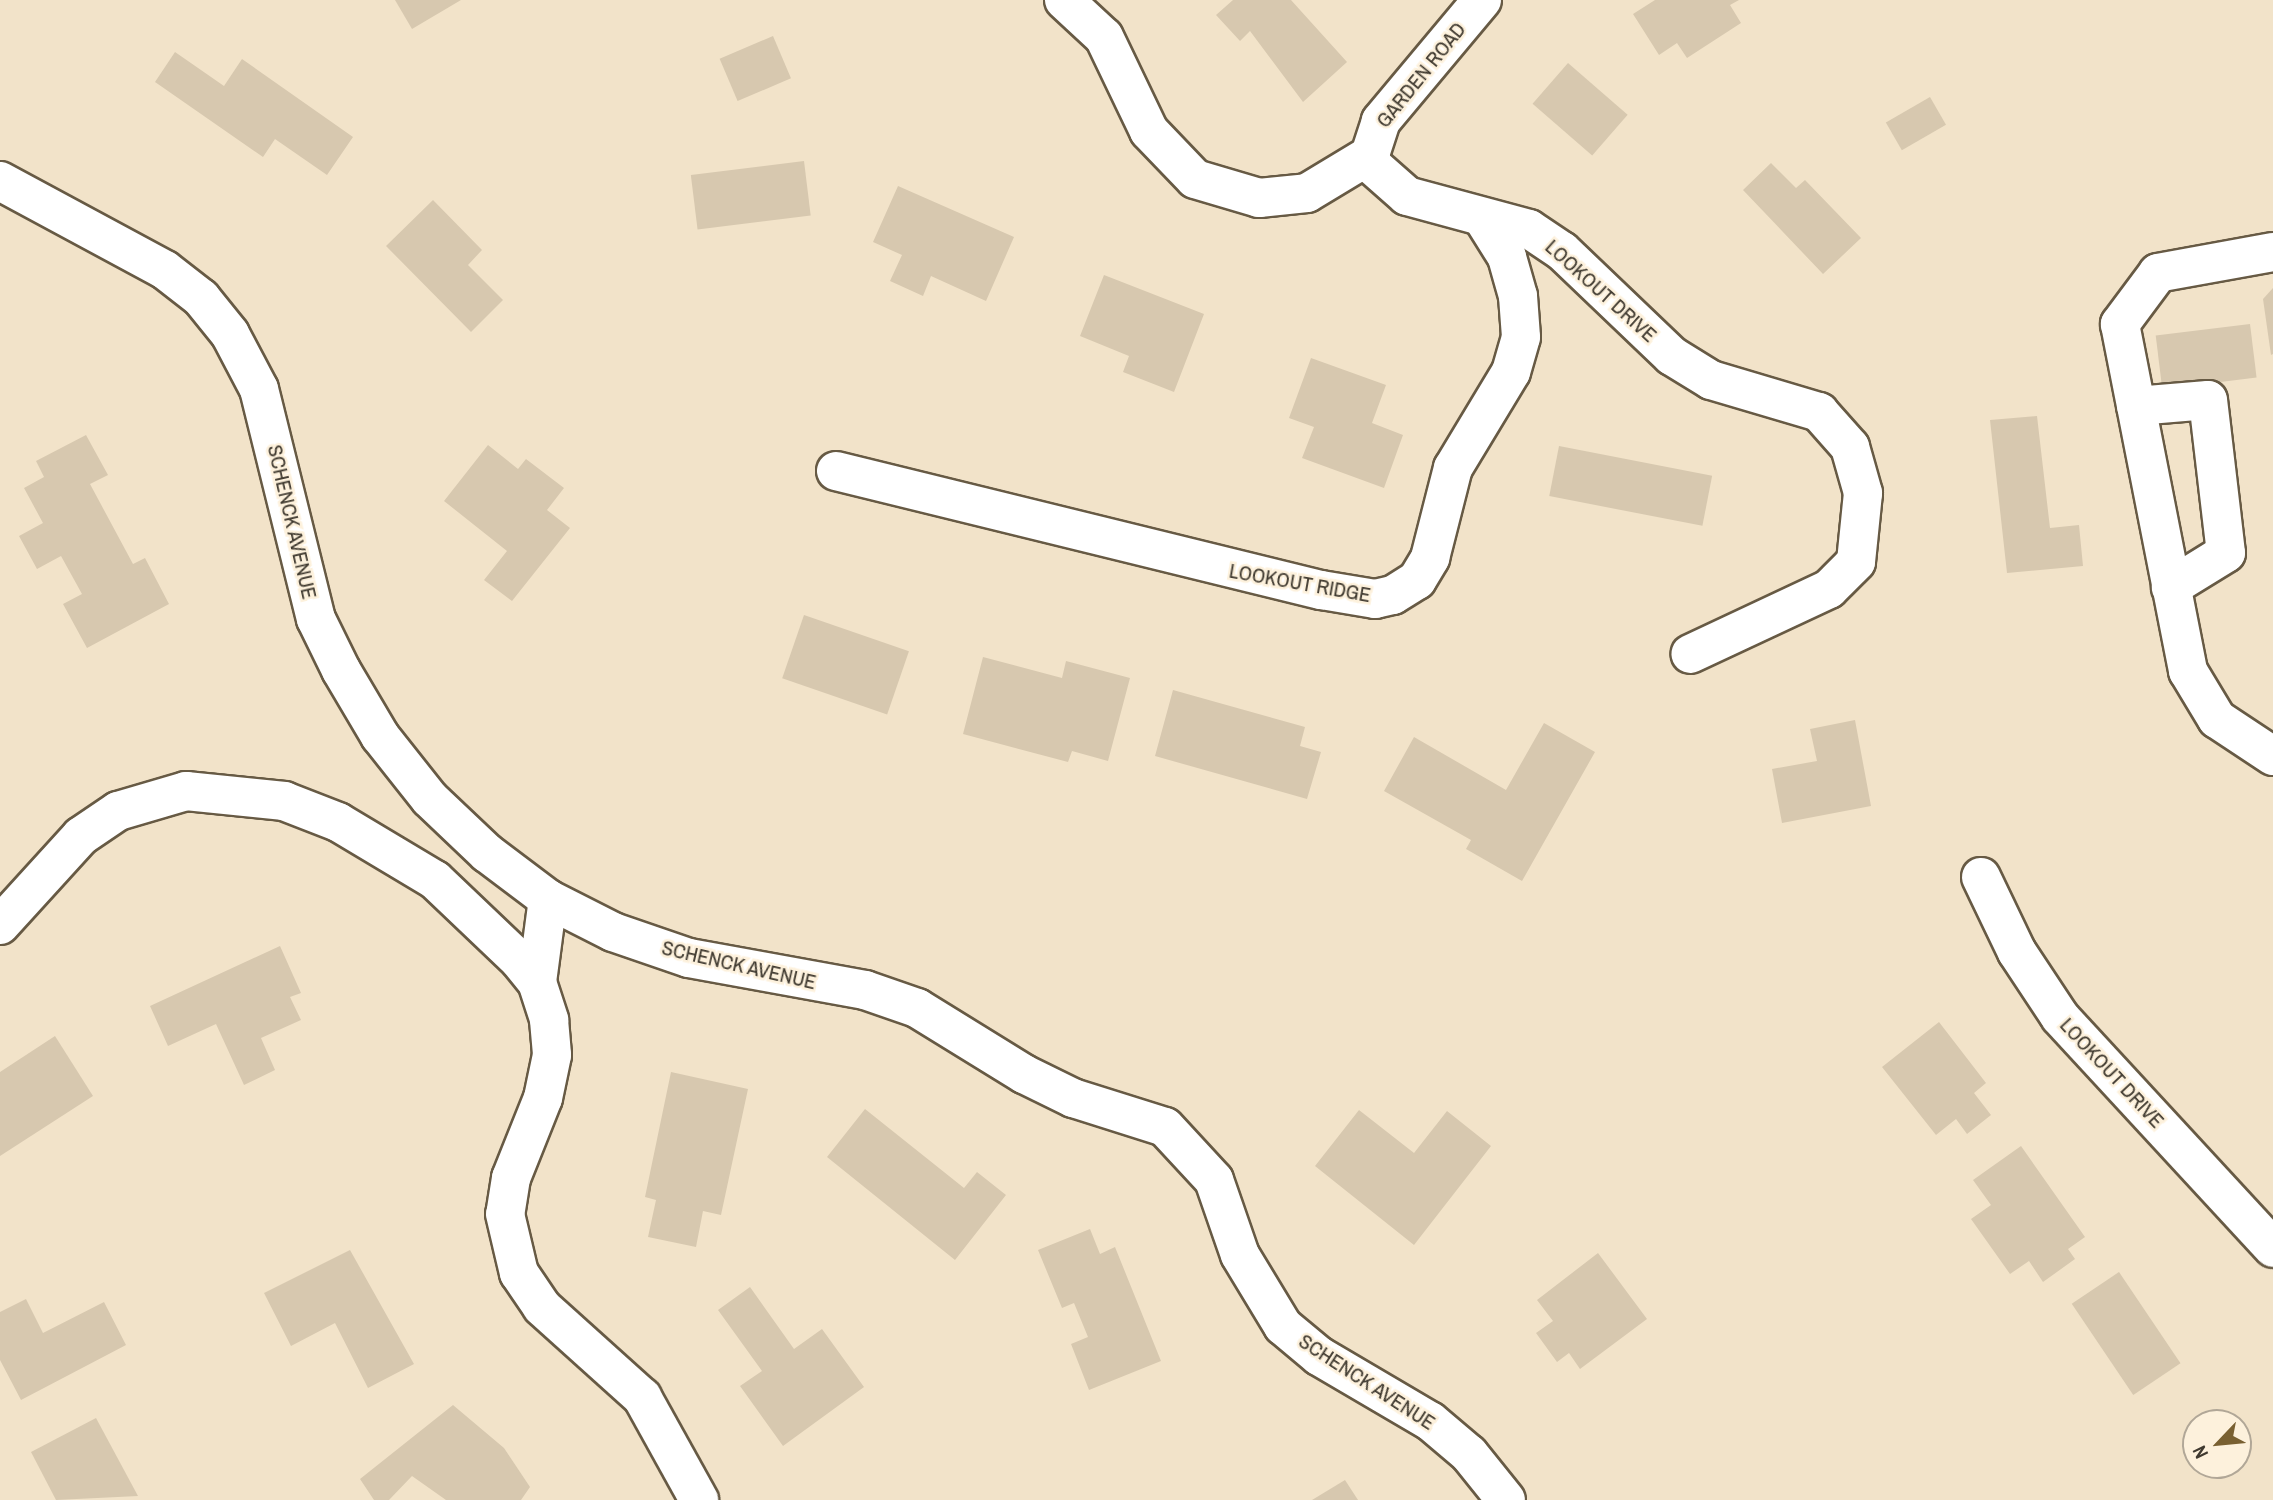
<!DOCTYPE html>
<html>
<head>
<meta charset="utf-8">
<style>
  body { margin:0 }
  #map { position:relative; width:2273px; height:1500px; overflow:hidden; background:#f2e3c9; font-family:"Archivo Narrow",sans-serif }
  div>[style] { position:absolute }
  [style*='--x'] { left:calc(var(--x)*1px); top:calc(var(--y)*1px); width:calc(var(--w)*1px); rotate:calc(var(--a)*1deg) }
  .building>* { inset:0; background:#d7c8af; transform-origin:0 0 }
  .roads { filter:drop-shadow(2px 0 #675a44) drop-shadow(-2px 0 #675a44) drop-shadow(0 2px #675a44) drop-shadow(0 -2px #675a44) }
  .minor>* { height:38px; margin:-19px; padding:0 19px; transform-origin:19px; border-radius:19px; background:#fff }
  span { translate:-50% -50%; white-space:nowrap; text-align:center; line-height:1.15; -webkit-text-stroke:5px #fdf1dc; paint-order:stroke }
  .street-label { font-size:21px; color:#3f392f }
  .north { position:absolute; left:2182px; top:1409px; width:70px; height:70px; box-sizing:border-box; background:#fdf1dc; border:2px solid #b1a797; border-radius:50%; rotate:244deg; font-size:19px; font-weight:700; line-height:28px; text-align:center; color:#3f392f }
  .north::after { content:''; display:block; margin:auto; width:24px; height:32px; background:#796031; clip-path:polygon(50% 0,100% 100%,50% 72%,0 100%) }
</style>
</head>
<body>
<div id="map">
  <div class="building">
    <div style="clip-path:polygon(395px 0,461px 0,412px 29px)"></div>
    <div style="clip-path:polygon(1233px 0,1291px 0,1347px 62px,1303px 102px,1250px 31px,1240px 41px,1216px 15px)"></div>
    <div style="clip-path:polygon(1655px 0,1739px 0,1730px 5px,1741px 23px,1687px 58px,1677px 43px,1659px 55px,1633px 14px)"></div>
    <div style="left:773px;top:36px;width:46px;height:58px;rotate:67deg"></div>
    <div style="clip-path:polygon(175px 52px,224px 86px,242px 59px,353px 137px,327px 175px,275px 139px,263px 157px,155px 82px)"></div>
    <div style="left:1568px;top:63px;width:79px;height:54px;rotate:41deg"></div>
    <div style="left:1930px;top:97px;width:32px;height:51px;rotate:60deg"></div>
    <div style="left:804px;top:161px;width:55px;height:114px;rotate:83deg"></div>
    <div style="clip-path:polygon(1771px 163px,1796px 188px,1805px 180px,1861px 238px,1823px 274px,1743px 190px)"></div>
    <div style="clip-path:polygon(898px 186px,1014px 237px,986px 301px,931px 276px,923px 296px,890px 281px,902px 255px,873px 242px)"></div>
    <div style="clip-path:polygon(433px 200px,482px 250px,468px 265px,503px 300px,471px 332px,386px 246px)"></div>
    <div style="clip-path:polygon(1104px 275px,1204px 314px,1174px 392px,1123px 372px,1129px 356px,1080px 336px)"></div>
    <div style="clip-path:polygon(2273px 288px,2273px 354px,2271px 355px,2263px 299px)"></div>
    <div style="left:2250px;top:324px;width:54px;height:95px;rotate:83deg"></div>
    <div style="clip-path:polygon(1311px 358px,1386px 385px,1372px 423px,1403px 435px,1384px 488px,1302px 458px,1314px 427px,1289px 418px)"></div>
    <div style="clip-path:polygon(2037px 416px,2050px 528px,2079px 525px,2083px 566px,2007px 573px,1990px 420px)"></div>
    <div style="clip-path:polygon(86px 435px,108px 475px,90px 484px,133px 564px,145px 558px,169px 604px,87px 648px,63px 604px,82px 594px,61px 556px,37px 569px,19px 536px,43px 523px,24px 488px,44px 477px,36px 461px)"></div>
    <div style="clip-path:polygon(488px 445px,518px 469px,526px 459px,564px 488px,547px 510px,570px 528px,512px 601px,484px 580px,507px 551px,444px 501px)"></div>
    <div style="left:1559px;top:446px;width:156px;height:51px;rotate:11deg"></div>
    <div style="left:804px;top:615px;width:111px;height:67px;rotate:19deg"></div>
    <div style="clip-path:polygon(983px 657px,1062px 678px,1066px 661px,1130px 678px,1108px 761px,1072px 751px,1068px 762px,963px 734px)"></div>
    <div style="clip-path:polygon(1173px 690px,1305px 727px,1300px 746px,1321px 752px,1307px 799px,1155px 756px)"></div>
    <div style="clip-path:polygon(1855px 720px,1871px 806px,1782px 823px,1772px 769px,1817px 761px,1810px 729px)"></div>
    <div style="clip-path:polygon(1544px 723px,1595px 752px,1522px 881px,1466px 849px,1471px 840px,1384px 791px,1414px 737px,1506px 790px)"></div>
    <div style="clip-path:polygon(280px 946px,301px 993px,290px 997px,301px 1020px,261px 1038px,275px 1070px,244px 1085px,216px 1024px,168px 1046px,150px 1006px)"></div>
    <div style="clip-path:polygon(1939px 1022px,1986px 1083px,1974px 1093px,1991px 1115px,1967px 1134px,1956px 1119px,1936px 1135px,1882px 1067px)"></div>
    <div style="clip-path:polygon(55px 1036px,93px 1096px,0 1156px,0 1072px)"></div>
    <div style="clip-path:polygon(671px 1072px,748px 1089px,721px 1215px,703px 1211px,696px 1247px,648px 1237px,656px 1200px,645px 1197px)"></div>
    <div style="clip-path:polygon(865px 1109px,964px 1188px,977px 1172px,1006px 1195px,955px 1260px,827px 1157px)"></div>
    <div style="clip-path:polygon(1359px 1110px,1414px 1153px,1447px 1111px,1491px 1146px,1414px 1245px,1315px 1166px)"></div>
    <div style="clip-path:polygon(2021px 1146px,2085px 1237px,2068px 1249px,2075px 1259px,2043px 1282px,2029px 1261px,2010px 1274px,1971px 1219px,1991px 1205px,1973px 1180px)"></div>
    <div style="clip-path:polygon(1090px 1229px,1100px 1254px,1115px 1247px,1161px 1361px,1089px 1390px,1071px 1344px,1088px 1337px,1074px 1303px,1062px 1308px,1038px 1250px)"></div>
    <div style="clip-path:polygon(350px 1250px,414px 1364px,368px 1388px,335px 1323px,291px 1346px,264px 1293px)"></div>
    <div style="clip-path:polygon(1598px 1253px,1647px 1319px,1580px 1369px,1569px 1353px,1557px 1362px,1536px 1333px,1553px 1321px,1537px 1300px)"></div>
    <div style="left:2119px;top:1272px;width:110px;height:57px;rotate:56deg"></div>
    <div style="clip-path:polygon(750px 1287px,794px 1349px,822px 1329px,864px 1387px,783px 1446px,740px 1386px,762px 1371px,718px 1310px)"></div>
    <div style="clip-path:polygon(26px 1299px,43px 1333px,104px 1302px,126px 1345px,21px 1400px,0 1360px,0 1312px)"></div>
    <div style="clip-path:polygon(453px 1405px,504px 1448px,530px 1487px,521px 1500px,446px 1500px,412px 1476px,389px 1500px,374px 1500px,360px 1479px)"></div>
    <div style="clip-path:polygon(96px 1418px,138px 1496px,56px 1500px,31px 1452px)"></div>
    <div style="clip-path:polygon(1345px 1480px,1358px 1500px,1312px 1500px)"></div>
  </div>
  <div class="roads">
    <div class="minor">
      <div style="--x:1064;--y:0;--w:54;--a:42.8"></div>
      <div style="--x:1104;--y:37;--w:104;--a:64.4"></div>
      <div style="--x:1149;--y:131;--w:66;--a:46.2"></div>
      <div style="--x:1195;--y:179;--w:67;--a:16.5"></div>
      <div style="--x:1259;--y:198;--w:48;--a:-5.9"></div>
      <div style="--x:1307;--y:193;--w:74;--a:-31.1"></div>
      <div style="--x:1482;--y:0;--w:158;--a:129.9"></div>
      <div style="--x:1381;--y:121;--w:36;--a:108"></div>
      <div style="--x:1370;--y:155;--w:11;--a:75"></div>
      <div style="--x:1373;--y:166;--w:45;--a:41.4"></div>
      <div style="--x:1407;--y:196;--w:126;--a:15.1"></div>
      <div style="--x:1529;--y:229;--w:40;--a:34"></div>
      <div style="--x:1562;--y:251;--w:152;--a:43.7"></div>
      <div style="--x:1672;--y:356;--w:46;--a:31.6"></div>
      <div style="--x:1711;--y:380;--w:113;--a:16.5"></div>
      <div style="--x:1819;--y:412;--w:47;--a:48.5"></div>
      <div style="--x:1850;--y:447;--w:48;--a:74.2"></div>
      <div style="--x:1863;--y:493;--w:69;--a:95.8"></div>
      <div style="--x:1856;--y:562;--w:38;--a:135"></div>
      <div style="--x:1829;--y:589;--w:153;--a:154.9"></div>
      <div style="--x:0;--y:181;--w:187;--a:28.3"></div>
      <div style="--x:165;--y:270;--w:46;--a:37.9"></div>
      <div style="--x:201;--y:298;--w:46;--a:51.1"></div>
      <div style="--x:230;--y:334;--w:62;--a:62.2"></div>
      <div style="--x:259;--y:389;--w:237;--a:76.1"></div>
      <div style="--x:316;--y:619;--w:57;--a:63.9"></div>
      <div style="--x:341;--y:670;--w:77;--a:59.4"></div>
      <div style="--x:380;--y:736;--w:80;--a:51.6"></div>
      <div style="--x:430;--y:799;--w:79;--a:43.5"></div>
      <div style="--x:487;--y:853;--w:76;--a:37"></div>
      <div style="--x:548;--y:899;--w:73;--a:26.9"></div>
      <div style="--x:613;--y:932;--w:80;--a:18.9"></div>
      <div style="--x:689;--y:958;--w:179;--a:10.3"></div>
      <div style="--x:865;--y:990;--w:55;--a:19.1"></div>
      <div style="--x:917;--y:1008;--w:126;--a:31.7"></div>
      <div style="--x:1024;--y:1074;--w:55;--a:26.1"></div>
      <div style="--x:1073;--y:1098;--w:96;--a:17.5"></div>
      <div style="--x:1165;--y:1127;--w:72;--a:47.2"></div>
      <div style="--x:1214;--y:1180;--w:79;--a:70.9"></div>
      <div style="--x:1240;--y:1255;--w:83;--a:58.8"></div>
      <div style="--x:1283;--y:1326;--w:47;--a:39.8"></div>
      <div style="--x:1319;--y:1356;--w:129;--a:30.4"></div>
      <div style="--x:1430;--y:1421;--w:51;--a:40.2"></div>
      <div style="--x:1469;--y:1454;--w:59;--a:51.2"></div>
      <div style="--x:2273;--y:252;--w:117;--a:169.7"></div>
      <div style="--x:2158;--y:273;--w:64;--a:126.7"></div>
      <div style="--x:2120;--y:324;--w:354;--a:78.9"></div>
      <div style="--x:2188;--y:671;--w:56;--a:58.9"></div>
      <div style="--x:2217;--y:719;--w:67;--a:33.5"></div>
      <div style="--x:2136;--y:406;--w:72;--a:-4.8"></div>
      <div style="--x:2208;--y:400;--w:154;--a:83.3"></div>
      <div style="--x:2226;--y:553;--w:65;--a:148.3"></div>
      <div style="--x:836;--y:471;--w:499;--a:13.8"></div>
      <div style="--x:1321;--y:590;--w:55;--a:9.5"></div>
      <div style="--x:1375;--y:599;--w:18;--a:-13"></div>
      <div style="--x:1393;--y:595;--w:28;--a:-32"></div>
      <div style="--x:1417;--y:580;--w:26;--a:-59"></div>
      <div style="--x:1430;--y:558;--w:93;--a:-75.7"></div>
      <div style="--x:1453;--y:468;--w:112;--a:-58.9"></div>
      <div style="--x:1511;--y:372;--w:36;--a:-74"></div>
      <div style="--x:1521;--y:337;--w:41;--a:-94.2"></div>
      <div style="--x:1518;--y:296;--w:41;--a:-105.8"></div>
      <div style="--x:1507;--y:257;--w:47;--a:-122"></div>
      <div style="--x:1981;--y:877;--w:83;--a:64.4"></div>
      <div style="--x:2017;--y:952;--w:78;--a:56.5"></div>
      <div style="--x:2060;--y:1017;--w:314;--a:47.3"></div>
      <div style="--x:0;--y:925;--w:120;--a:-47.7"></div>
      <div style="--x:81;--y:836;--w:45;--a:-34"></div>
      <div style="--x:118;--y:811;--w:71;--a:-16.4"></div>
      <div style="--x:186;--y:791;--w:99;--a:5.8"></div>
      <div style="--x:284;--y:801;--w:58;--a:21.3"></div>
      <div style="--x:338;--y:822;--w:113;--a:30.9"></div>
      <div style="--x:435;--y:880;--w:116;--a:43.6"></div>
      <div style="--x:519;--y:960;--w:28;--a:51"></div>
      <div style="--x:537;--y:982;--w:40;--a:72"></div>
      <div style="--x:549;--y:1020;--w:35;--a:85"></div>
      <div style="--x:552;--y:1055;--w:44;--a:101.8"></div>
      <div style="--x:543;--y:1098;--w:86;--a:111.8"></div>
      <div style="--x:511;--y:1178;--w:36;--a:99"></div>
      <div style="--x:505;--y:1214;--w:61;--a:76.7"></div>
      <div style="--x:519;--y:1273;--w:41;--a:55.9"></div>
      <div style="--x:542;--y:1307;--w:135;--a:42"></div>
      <div style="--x:642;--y:1397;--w:118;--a:61"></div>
      <div style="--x:537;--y:982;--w:84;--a:-82.5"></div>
    </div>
  </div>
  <div class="street-label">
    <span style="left:1421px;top:75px;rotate:-51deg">GARDEN ROAD</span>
    <span style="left:1601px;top:291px;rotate:42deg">LOOKOUT DRIVE</span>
    <span style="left:292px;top:522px;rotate:77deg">SCHENCK AVENUE</span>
    <span style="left:1300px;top:583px;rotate:10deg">LOOKOUT RIDGE</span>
    <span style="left:739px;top:965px;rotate:13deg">SCHENCK AVENUE</span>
    <span style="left:2112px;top:1073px;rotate:47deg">LOOKOUT DRIVE</span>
    <span style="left:1367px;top:1382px;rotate:33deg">SCHENCK AVENUE</span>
  </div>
  <div class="north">N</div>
</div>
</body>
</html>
